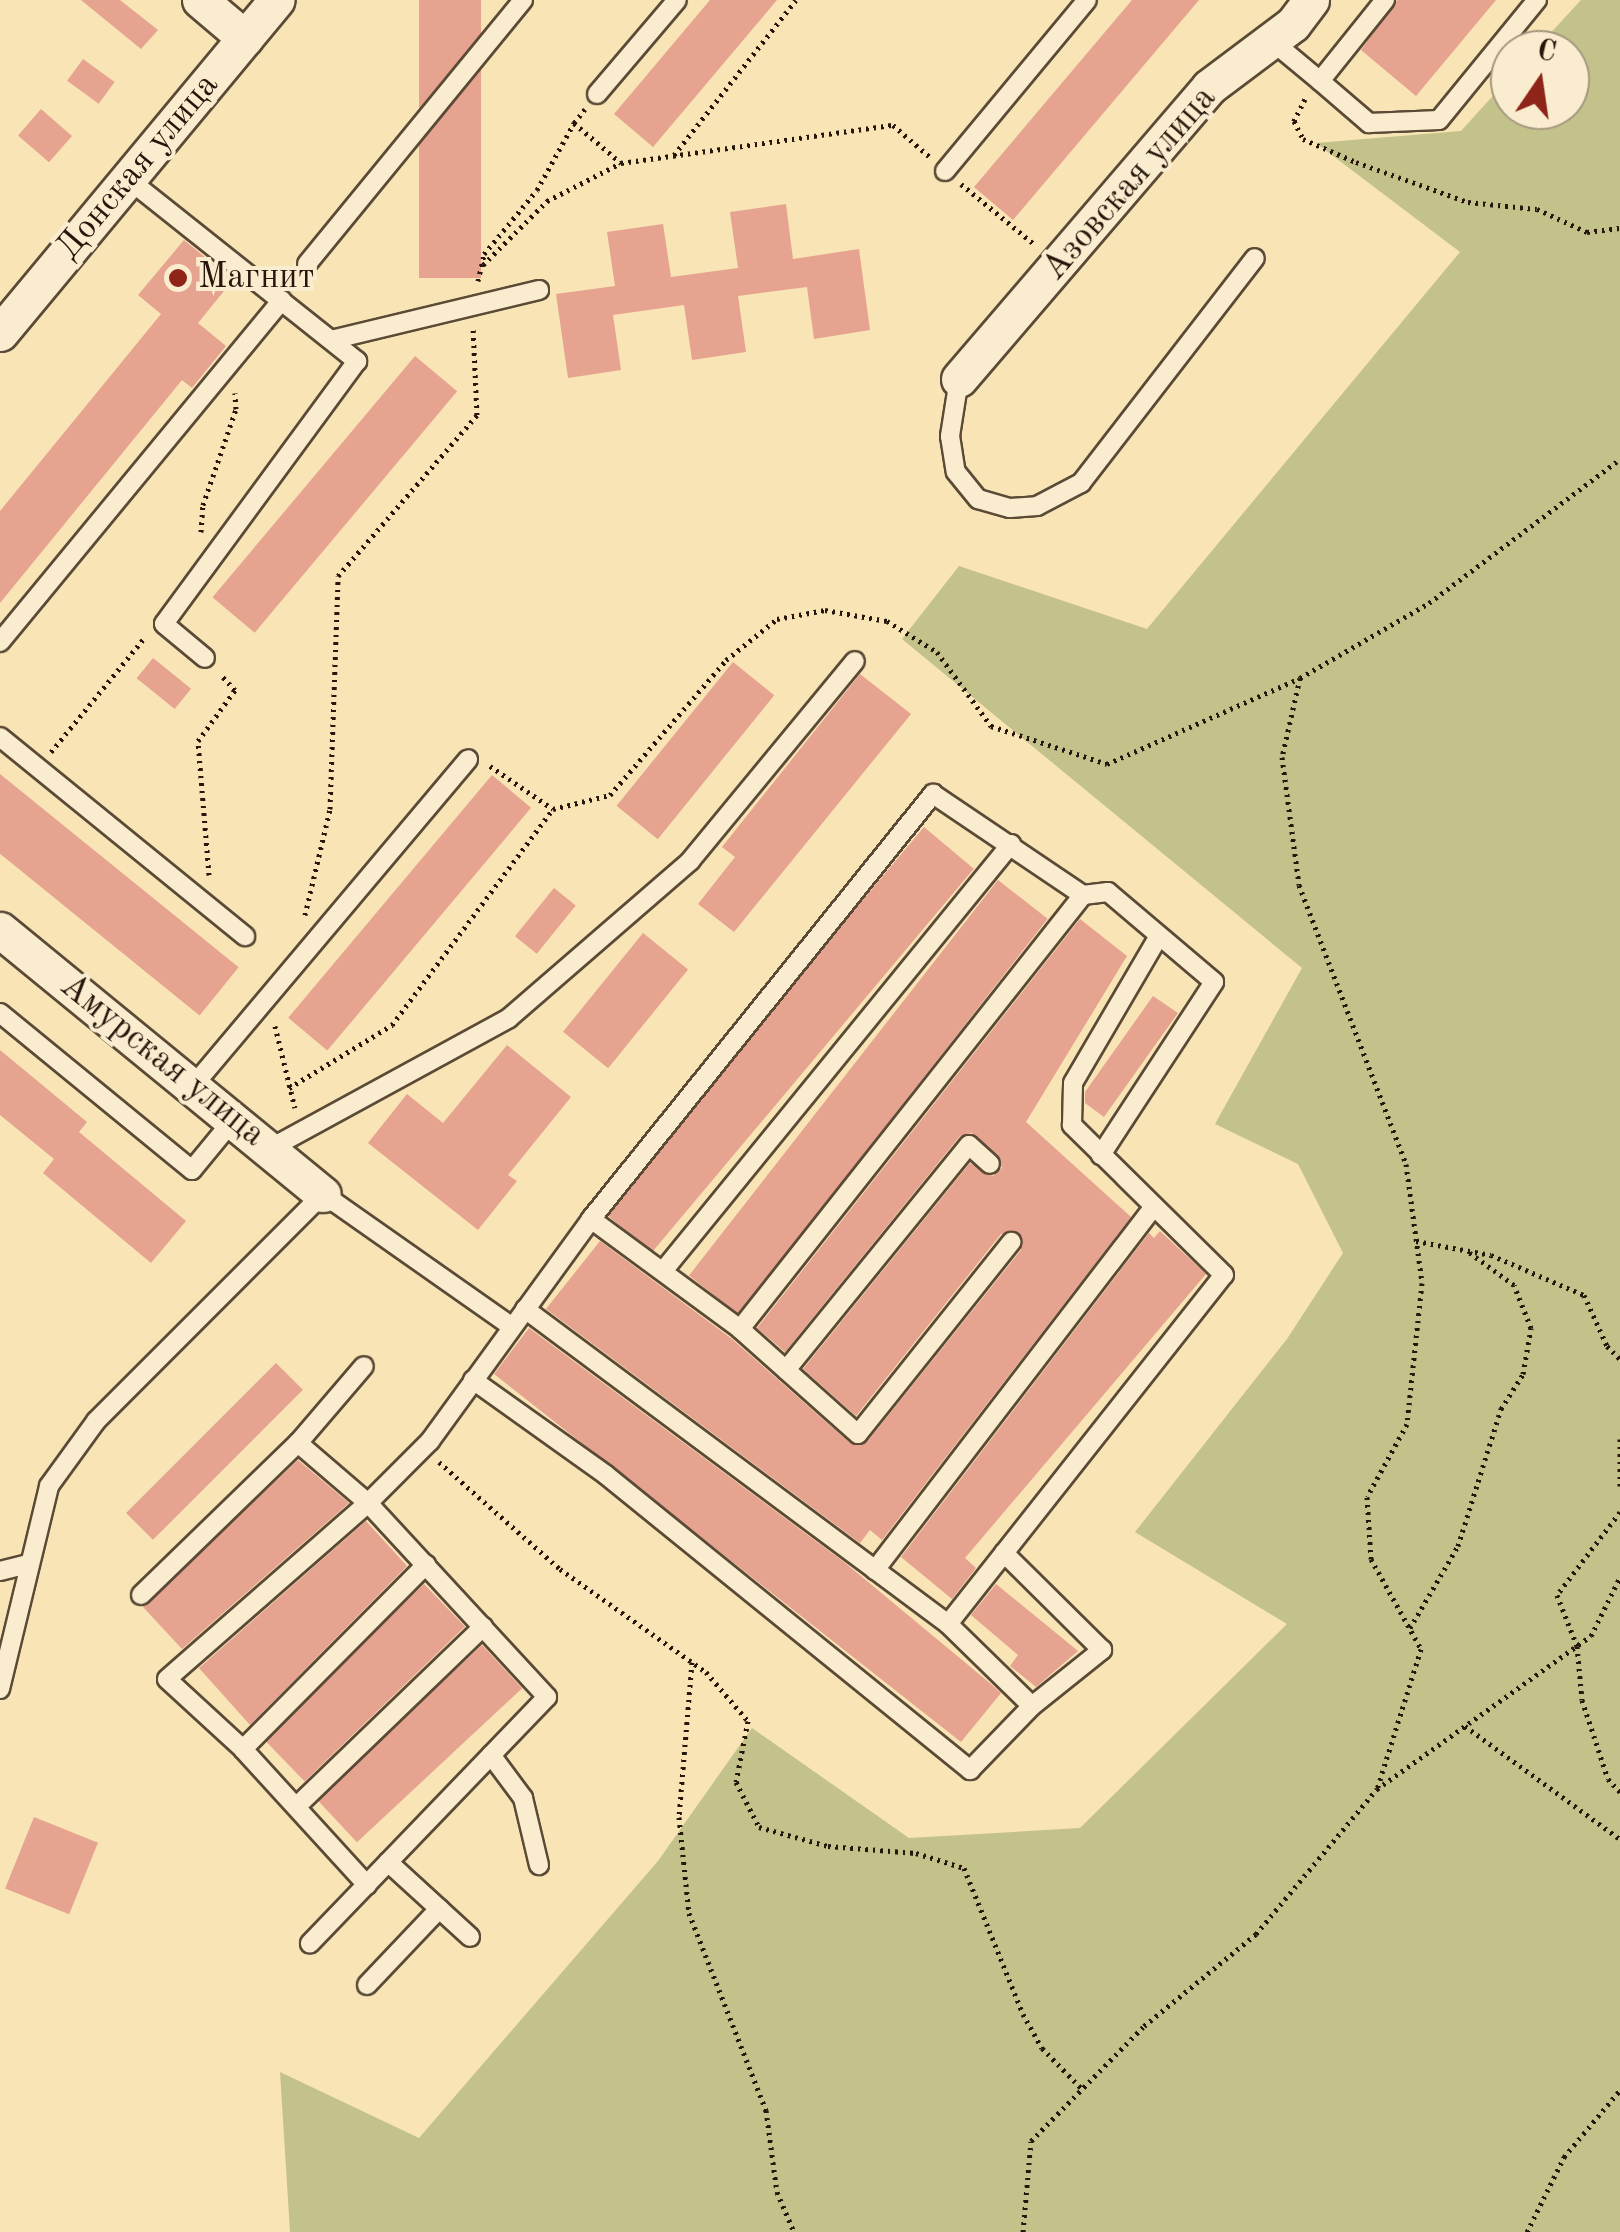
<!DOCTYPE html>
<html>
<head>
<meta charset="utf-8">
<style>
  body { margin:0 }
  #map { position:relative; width:1620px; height:2232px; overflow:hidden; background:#f8e4b5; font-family:"Old Standard TT",serif }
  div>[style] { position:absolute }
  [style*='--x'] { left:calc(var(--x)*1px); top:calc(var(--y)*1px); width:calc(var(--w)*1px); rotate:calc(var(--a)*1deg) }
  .green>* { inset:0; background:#c2c28a }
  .building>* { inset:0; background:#e6a390; transform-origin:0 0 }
  .path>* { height:5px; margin-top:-2.5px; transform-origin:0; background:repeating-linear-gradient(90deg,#26160b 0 2.5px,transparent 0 7.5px) }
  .roads { filter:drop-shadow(2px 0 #5a4a36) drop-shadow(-2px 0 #5a4a36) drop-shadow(0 2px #5a4a36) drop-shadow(0 -2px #5a4a36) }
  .service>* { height:18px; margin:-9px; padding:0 9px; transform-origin:9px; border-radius:9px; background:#faedcf }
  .minor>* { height:35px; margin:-17.5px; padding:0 17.5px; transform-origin:17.5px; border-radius:17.5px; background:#faedcf }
  .dots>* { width:28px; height:28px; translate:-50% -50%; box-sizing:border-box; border:5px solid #faedcf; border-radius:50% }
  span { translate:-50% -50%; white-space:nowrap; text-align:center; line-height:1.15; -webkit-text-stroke:8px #faedcf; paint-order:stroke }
  .street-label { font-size:35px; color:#26160b }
  .poi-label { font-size:35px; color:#26160b }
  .left { translate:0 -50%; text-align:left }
  .north { position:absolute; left:1490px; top:30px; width:100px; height:100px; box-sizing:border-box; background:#faedcf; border:2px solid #a59781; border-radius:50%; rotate:13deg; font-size:28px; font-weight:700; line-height:40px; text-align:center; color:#26160b }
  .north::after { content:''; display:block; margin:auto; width:35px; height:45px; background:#8f2418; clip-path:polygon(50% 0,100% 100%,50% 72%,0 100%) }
</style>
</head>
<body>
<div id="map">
  <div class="green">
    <div style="clip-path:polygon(1581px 0,1620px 0,1620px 2232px,290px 2232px,280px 2072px,419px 2138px,658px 1861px,752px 1728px,909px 1838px,1080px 1828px,1287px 1624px,1135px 1532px,1287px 1339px,1343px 1253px,1298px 1164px,1215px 1124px,1302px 968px,902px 639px,959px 566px,1147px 629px,1460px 252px,1316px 143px,1461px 131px,1510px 77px,1510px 110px,1570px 110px,1570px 50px,1535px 50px)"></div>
  </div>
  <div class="building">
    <div style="clip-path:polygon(81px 0,120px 0,158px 30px,141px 49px)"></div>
    <div style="left:419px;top:0;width:62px;height:278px"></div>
    <div style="clip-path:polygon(710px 0,777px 0,653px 147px,614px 114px)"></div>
    <div style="clip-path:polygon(1132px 0,1199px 0,1013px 220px,974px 187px)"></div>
    <div style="clip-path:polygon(1397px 0,1496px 0,1416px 96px,1361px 50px)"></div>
    <div style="left:83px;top:59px;width:39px;height:27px;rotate:36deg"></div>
    <div style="left:41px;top:109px;width:41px;height:35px;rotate:41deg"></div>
    <div style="clip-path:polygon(786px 204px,793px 259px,859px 249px,870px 330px,814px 339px,807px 287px,738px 296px,746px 352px,692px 360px,684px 305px,613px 315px,621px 370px,568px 378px,556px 294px,615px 286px,607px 232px,663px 224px,671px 277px,738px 268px,730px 212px)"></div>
    <div style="clip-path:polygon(184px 240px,233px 280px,198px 323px,226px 346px,192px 388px,182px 380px,0 603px,0 511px,161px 314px,138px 295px)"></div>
    <div style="left:415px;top:356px;width:55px;height:315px;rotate:40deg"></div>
    <div style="left:153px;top:658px;width:49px;height:26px;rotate:39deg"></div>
    <div style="left:733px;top:662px;width:53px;height:185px;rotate:39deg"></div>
    <div style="clip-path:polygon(860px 674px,911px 714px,734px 932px,698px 904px,735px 857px,722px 847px)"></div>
    <div style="left:0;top:774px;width:307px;height:62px;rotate:39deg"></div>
    <div style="left:492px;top:775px;width:51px;height:317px;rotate:40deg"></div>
    <div style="left:924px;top:827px;width:65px;height:501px;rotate:40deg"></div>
    <div style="left:998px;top:880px;width:63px;height:502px;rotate:38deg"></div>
    <div style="left:554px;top:888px;width:28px;height:62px;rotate:39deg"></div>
    <div style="clip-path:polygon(1080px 919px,1127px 956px,1026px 1122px,1131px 1217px,882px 1540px,870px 1530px,860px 1543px,546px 1309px,600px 1241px,732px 1339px,850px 1443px,867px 1442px,1021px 1250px,1019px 1233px,1001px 1234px,856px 1416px,803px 1369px,970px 1163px,993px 1176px,1002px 1168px,998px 1155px,972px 1133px,960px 1136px,785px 1352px,757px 1328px)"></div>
    <div style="left:643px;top:933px;width:58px;height:127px;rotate:39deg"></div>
    <div style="clip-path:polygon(1153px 996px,1178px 1013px,1104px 1117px,1085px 1103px,1085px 1092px)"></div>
    <div style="clip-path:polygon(507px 1045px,571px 1097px,508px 1175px,517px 1181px,478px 1230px,368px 1143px,407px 1094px,443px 1123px)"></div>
    <div style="clip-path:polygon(0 1050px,87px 1122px,79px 1132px,186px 1221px,151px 1263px,43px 1173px,54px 1159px,0 1115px)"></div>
    <div style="clip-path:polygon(1160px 1231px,1206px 1274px,965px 1558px,976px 1568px,952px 1599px,901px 1557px,1149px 1233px,1154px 1238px)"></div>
    <div style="clip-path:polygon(529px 1328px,844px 1562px,991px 1684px,1001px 1693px,961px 1742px,494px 1374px)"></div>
    <div style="left:276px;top:1363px;width:38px;height:212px;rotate:45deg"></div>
    <div style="clip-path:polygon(298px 1460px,349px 1503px,182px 1649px,143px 1607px)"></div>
    <div style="clip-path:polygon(366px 1521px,407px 1566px,250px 1725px,199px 1668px)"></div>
    <div style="left:424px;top:1584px;width:59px;height:223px;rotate:46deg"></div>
    <div style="clip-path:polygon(996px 1584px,1078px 1651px,1036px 1687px,1010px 1666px,1018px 1655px,971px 1615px)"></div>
    <div style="left:482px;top:1645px;width:59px;height:226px;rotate:47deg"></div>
    <div style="left:34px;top:1817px;width:69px;height:77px;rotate:22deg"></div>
  </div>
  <div class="path">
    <div style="--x:1305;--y:99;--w:25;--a:117"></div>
    <div style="--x:1294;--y:121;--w:20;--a:63"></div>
    <div style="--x:1303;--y:139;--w:58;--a:23.5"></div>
    <div style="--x:1356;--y:162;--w:119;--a:19.7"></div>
    <div style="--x:1468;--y:202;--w:69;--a:5.8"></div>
    <div style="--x:1537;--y:209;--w:55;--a:24.7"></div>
    <div style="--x:1587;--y:232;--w:33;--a:-7"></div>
    <div style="--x:585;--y:109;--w:18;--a:128"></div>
    <div style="--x:574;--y:123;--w:62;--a:40.4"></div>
    <div style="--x:621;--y:163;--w:275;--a:-8"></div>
    <div style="--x:893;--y:125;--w:49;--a:40.9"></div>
    <div style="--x:674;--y:155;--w:197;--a:-51.8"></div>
    <div style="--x:961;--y:184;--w:94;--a:39.4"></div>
    <div style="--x:483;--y:265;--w:91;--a:-45"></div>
    <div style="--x:547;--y:201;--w:83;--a:-27.2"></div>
    <div style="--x:478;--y:281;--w:28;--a:-77"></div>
    <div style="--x:484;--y:254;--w:83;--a:-50.4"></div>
    <div style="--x:537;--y:190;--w:77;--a:-61.1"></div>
    <div style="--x:201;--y:532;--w:27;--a:-86"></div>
    <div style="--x:203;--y:505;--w:102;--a:-71"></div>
    <div style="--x:236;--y:409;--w:16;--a:-94"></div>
    <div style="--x:1300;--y:678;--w:81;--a:102.8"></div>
    <div style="--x:1282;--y:757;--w:129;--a:82.4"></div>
    <div style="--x:1299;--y:885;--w:299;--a:69"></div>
    <div style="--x:1406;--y:1164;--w:120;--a:82.3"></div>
    <div style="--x:1422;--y:1283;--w:142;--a:96.1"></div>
    <div style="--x:1407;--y:1424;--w:83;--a:118.7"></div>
    <div style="--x:1367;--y:1497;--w:62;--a:86.3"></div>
    <div style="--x:1371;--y:1559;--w:103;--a:60.9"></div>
    <div style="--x:1421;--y:1649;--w:147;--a:107.4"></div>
    <div style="--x:51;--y:752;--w:149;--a:-50.7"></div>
    <div style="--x:490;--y:766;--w:76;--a:34.3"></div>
    <div style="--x:209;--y:875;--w:134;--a:-94.7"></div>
    <div style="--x:198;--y:741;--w:63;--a:-54"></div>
    <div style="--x:235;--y:690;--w:21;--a:-133"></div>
    <div style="--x:305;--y:915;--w:109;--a:-76.7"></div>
    <div style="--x:330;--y:809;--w:233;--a:-88"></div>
    <div style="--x:338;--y:576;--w:213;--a:-49.2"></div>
    <div style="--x:477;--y:415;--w:89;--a:-92.6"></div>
    <div style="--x:275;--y:1026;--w:84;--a:76.3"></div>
    <div style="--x:289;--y:1088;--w:121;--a:-31.5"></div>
    <div style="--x:392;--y:1025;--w:269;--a:-53.3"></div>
    <div style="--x:553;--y:809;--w:59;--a:-13.8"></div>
    <div style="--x:610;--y:795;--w:178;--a:-49.3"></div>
    <div style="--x:726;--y:660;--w:65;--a:-38.8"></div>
    <div style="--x:777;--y:619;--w:49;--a:-10.6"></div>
    <div style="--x:825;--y:610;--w:63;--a:10.1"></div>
    <div style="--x:887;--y:621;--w:59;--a:31.8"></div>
    <div style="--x:937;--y:652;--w:92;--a:53.9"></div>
    <div style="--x:991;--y:726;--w:122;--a:18.1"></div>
    <div style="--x:1107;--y:764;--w:211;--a:-24"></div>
    <div style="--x:1300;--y:678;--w:149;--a:-30.2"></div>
    <div style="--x:1429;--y:603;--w:239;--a:-37"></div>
    <div style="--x:1416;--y:1241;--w:76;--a:10.6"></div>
    <div style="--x:1491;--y:1255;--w:101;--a:23.3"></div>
    <div style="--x:1584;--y:1295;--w:56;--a:65.7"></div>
    <div style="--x:1607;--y:1346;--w:18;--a:45"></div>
    <div style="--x:1620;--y:1439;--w:47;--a:90"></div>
    <div style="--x:439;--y:1462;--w:162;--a:41.5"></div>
    <div style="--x:560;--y:1569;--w:179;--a:35.2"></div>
    <div style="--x:706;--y:1672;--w:65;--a:49.4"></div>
    <div style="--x:748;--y:1721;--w:62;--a:101.1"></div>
    <div style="--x:736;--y:1782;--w:51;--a:62.9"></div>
    <div style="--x:759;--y:1827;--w:72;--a:15.4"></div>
    <div style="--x:828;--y:1846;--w:88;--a:4.5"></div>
    <div style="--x:916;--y:1853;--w:50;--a:17.4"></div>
    <div style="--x:964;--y:1868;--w:157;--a:68"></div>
    <div style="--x:1023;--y:2014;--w:39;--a:61"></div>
    <div style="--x:1042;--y:2048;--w:57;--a:45.7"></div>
    <div style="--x:1620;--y:1512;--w:104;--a:127.2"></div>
    <div style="--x:1557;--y:1595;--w:55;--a:68.6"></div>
    <div style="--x:1577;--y:1646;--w:54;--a:84.7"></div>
    <div style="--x:1582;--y:1700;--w:83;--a:71.8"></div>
    <div style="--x:1608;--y:1779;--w:18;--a:47"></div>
    <div style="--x:1410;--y:1628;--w:95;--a:-59.7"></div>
    <div style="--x:1458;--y:1546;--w:144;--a:-72.6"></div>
    <div style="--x:1501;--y:1409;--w:41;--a:-57.8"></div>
    <div style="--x:1523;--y:1374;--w:47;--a:-80.1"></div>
    <div style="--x:1531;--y:1328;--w:46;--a:-111.6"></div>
    <div style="--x:1514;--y:1285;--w:59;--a:-143.9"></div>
    <div style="--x:692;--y:1662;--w:156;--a:94.8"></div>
    <div style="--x:679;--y:1817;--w:97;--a:84.1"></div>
    <div style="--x:689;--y:1913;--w:212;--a:68.7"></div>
    <div style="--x:766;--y:2110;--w:83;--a:82.4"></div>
    <div style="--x:777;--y:2192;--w:43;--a:67"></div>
    <div style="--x:1465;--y:1726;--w:192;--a:36.1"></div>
    <div style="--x:1023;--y:2232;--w:91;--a:-85"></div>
    <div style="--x:1031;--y:2141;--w:161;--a:-45.5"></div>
    <div style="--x:1144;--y:2026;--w:145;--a:-39.4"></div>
    <div style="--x:1256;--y:1934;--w:189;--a:-50.2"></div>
    <div style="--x:1377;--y:1789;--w:263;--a:-35.6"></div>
    <div style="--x:1591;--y:1636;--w:66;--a:-63.8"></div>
    <div style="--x:1527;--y:2232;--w:84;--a:-63.7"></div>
    <div style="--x:1564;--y:2157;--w:87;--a:-50.1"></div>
  </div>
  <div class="roads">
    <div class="service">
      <div style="--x:1272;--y:41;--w:62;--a:39.8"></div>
      <div style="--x:1320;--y:81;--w:104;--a:-51.3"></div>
      <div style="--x:1320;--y:81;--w:65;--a:40.6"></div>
      <div style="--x:1369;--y:123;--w:70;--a:-2.5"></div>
      <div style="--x:1439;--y:120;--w:155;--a:-50.8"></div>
      <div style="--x:597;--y:94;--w:123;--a:-49.6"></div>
      <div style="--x:945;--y:171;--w:222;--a:-50.3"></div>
      <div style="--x:128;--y:179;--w:293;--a:38.5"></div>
      <div style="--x:357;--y:361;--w:326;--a:126.3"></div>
      <div style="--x:164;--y:624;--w:53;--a:39.7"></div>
      <div style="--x:307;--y:264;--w:341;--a:-50.7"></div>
      <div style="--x:331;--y:340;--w:214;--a:-13.5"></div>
      <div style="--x:959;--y:379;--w:58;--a:99"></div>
      <div style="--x:950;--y:436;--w:36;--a:81"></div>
      <div style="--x:956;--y:472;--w:35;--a:51"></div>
      <div style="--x:978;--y:499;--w:33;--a:16"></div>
      <div style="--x:1010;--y:508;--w:27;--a:-4"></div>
      <div style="--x:1037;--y:506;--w:50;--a:-27.6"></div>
      <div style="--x:1081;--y:483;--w:284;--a:-52.3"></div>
      <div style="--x:0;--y:642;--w:443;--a:-50.5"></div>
      <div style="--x:0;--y:737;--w:316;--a:39.1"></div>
      <div style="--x:0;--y:1013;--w:248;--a:39.3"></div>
      <div style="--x:192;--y:1170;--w:66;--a:-50.5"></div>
      <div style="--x:193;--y:1086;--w:427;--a:-49.9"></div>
      <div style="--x:271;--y:1148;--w:271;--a:-28.6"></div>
      <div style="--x:509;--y:1018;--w:240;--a:-40.9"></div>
      <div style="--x:690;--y:861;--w:259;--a:-50.5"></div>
      <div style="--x:591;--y:1219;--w:185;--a:36.4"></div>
      <div style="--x:740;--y:1329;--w:158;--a:41.7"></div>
      <div style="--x:858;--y:1434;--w:246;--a:-51.4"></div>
      <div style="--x:663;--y:1271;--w:551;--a:-50.82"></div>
      <div style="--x:525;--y:1309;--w:527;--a:36.67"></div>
      <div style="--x:948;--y:1624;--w:117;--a:44.3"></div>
      <div style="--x:740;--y:1329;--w:553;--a:-51.68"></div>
      <div style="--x:1083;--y:895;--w:25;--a:-7"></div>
      <div style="--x:1108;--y:892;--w:139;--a:40.3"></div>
      <div style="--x:1214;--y:982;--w:207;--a:123.2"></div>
      <div style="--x:786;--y:1370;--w:290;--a:-50.9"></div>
      <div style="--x:969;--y:1145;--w:28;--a:42"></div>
      <div style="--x:473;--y:1380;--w:163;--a:35.5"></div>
      <div style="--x:606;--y:1475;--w:469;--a:39"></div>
      <div style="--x:970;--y:1770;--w:89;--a:-45.9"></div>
      <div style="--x:1032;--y:1706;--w:90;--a:-38.7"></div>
      <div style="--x:1102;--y:1650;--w:138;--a:-135.3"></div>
      <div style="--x:298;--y:1443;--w:92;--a:40.6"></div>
      <div style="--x:368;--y:1503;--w:264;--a:47.3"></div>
      <div style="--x:547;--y:1697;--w:342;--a:133.9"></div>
      <div style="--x:875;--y:1570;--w:458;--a:-52.5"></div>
      <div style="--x:0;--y:1571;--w:29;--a:-14"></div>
      <div style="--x:141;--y:1595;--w:219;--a:-44.1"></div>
      <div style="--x:298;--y:1443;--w:101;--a:-49.4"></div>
      <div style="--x:948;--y:1624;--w:445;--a:-51.7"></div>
      <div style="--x:1224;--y:1275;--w:214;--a:-135.4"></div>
      <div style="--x:1072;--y:1125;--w:42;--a:-88.6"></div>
      <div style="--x:1073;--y:1083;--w:170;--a:-59.7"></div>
      <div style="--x:0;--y:1689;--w:209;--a:-76.4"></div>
      <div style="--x:49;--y:1486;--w:80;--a:-54.1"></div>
      <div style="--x:96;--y:1421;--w:321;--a:-45"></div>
      <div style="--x:323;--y:1194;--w:230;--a:35.1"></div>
      <div style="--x:243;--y:1749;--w:260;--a:-45.2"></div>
      <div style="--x:491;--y:1755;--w:54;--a:53.3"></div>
      <div style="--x:523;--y:1798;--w:69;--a:76.6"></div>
      <div style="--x:298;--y:1805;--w:257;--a:-43.9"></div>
      <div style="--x:388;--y:1862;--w:111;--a:42.4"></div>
      <div style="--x:367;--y:1885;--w:184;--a:-132.4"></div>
      <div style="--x:243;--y:1749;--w:103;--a:-137.4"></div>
      <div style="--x:167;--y:1679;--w:267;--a:-41.2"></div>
      <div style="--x:368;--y:1503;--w:88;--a:-45"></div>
      <div style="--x:430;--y:1441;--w:274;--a:-54"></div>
      <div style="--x:591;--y:1219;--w:546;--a:-51.18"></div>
      <div style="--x:933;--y:794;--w:181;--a:34"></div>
      <div style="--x:367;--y:1985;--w:105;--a:-46.5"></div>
    </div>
    <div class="minor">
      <div style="--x:200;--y:0;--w:59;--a:40.2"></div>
      <div style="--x:0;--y:333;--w:433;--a:-50.3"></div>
      <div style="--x:959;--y:379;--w:384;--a:-49.4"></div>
      <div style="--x:1209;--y:87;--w:105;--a:-36.9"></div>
      <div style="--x:1293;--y:24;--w:30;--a:-53"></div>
      <div style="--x:0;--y:930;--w:417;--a:39.3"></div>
    </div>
  </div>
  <div class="dots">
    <div style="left:178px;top:278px;background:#8f2418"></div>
  </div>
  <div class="street-label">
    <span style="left:138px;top:167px;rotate:-50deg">Донская улица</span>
    <span style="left:1130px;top:184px;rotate:-49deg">Азовская улица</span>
    <span style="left:162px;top:1061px;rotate:39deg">Амурская улица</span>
  </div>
  <div class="poi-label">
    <span class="left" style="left:198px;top:278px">Магнит</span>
  </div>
  <div class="north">С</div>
</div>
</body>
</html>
